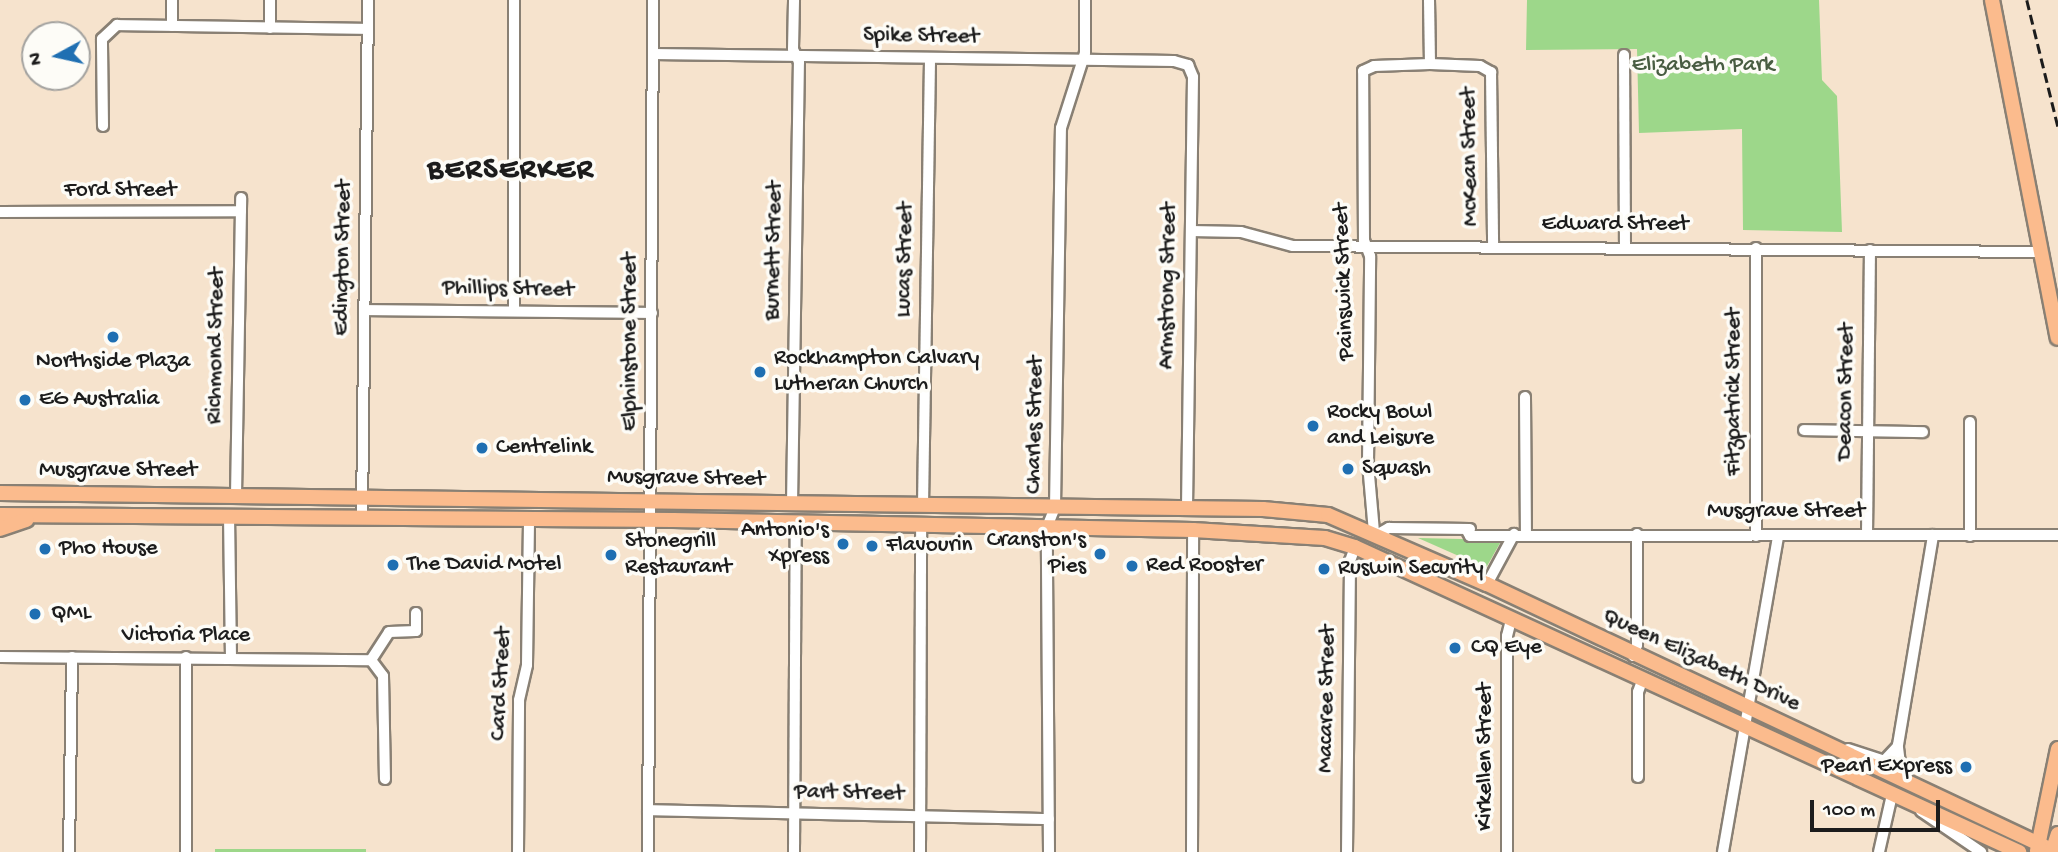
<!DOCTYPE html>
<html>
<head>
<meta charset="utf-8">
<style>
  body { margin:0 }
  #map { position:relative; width:2058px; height:852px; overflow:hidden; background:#f6e3cd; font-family:"Gochi Hand",sans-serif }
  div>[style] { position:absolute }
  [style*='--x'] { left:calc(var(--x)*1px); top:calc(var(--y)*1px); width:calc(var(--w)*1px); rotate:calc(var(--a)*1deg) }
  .green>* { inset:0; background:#9dd78a; transform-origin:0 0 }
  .roads { filter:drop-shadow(2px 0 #898074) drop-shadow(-2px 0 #898074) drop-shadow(0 2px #898074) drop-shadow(0 -2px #898074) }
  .minor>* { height:10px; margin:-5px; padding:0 5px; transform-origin:5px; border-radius:5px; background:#fff }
  .major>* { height:14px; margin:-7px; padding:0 7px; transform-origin:7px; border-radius:7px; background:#fbbb8d }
  .rail>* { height:2.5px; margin-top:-1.25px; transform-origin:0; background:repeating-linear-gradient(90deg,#1c1c1c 0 10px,transparent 0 15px) }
  .dots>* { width:19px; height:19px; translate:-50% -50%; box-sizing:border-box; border:4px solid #fdfcf7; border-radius:50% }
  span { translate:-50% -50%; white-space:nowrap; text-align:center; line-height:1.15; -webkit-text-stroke:7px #fdfcf7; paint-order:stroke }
  .street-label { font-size:23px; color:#1c1c1c }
  .park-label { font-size:23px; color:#495d42 }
  .poi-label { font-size:23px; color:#1c1c1c }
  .left { translate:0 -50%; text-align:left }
  .right { translate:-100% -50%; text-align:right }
  .district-label { font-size:30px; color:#1c1c1c; font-weight:700; letter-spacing:2px }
  .north { position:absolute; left:21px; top:21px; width:70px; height:70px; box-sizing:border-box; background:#fdfcf7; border:2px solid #a3a29f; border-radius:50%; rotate:262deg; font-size:19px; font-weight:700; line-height:28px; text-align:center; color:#1c1c1c }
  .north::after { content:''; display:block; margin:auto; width:24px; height:32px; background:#1f6fb2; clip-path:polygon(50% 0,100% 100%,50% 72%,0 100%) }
  .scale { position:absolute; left:1810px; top:800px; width:130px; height:32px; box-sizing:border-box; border:4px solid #1c1c1c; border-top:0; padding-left:9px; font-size:21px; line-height:24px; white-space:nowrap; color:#1c1c1c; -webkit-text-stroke:5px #fdfcf7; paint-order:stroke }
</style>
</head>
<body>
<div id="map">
  <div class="green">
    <div style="clip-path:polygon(1527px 0,1819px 0,1822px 80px,1837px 96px,1842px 232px,1743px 230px,1742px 129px,1639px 133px,1637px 49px,1526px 50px)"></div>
    <div style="clip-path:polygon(1418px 538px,1462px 539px,1500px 543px,1486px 568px)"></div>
    <div style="left:215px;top:849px;width:151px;height:3px"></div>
  </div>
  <div class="roads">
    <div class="minor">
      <div style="--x:172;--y:0;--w:26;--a:90"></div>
      <div style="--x:514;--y:0;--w:311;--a:90"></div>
      <div style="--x:1429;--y:0;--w:64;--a:89.1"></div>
      <div style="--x:270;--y:28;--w:28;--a:-90"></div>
      <div style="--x:653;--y:54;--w:521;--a:0.77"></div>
      <div style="--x:1174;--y:61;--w:15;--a:16"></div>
      <div style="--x:1188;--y:65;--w:13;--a:67"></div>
      <div style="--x:1193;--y:77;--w:432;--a:90.8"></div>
      <div style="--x:1624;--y:55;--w:191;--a:89.7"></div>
      <div style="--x:103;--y:126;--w:87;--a:-90.7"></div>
      <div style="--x:102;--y:39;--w:21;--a:-43"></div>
      <div style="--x:117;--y:25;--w:251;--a:0.9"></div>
      <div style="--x:0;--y:212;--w:241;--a:-0.2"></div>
      <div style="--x:1191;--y:231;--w:50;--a:1.1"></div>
      <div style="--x:1241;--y:232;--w:54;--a:15.1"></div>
      <div style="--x:1293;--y:246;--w:748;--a:0.46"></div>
      <div style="--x:1756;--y:248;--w:288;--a:90"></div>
      <div style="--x:364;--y:310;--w:288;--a:0.6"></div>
      <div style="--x:1525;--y:397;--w:137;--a:89.6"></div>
      <div style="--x:1804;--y:430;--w:119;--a:1"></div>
      <div style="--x:236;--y:495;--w:297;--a:-89"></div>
      <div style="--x:792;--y:504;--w:442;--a:-89.1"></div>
      <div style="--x:799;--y:62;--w:14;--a:-115"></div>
      <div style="--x:793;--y:49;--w:49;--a:-88.8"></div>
      <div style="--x:923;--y:506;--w:448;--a:-89.1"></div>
      <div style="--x:229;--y:515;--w:142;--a:89.2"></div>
      <div style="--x:362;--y:516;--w:516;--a:-89.33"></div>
      <div style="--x:1466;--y:529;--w:8;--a:60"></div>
      <div style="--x:1470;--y:536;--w:588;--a:-0.1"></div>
      <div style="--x:1374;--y:532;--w:69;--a:-95"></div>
      <div style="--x:1368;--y:463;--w:207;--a:-89.4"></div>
      <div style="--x:1370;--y:256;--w:17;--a:-111"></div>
      <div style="--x:1364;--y:240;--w:169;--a:-90.3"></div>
      <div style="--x:1363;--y:71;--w:12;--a:-24"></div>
      <div style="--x:1374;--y:66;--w:56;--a:-2"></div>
      <div style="--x:1430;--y:64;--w:50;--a:2.3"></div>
      <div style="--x:1480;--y:66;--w:13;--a:29"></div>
      <div style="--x:1491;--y:72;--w:174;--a:89.3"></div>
      <div style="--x:1378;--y:534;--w:13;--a:-29"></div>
      <div style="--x:1389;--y:528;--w:81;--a:0.7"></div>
      <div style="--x:1867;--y:535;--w:285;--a:-89.4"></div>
      <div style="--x:1970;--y:536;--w:114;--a:-90"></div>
      <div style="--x:1487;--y:584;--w:57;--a:-61.6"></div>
      <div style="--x:1633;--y:656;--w:12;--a:-70"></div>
      <div style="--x:1637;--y:645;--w:111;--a:-90"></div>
      <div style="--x:0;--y:657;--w:371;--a:0.5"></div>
      <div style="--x:186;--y:657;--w:195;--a:90"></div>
      <div style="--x:371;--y:660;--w:20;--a:53"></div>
      <div style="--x:383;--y:676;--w:103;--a:88.9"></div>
      <div style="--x:371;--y:660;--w:33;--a:-57"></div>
      <div style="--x:389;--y:632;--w:27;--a:-2"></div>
      <div style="--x:416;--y:631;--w:18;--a:-90"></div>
      <div style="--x:1848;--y:749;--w:38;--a:18"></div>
      <div style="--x:1884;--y:761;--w:18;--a:-47"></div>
      <div style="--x:1638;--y:777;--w:85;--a:-90"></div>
      <div style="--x:1638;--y:692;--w:12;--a:-70"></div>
      <div style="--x:1902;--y:780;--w:35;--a:-97"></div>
      <div style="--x:1898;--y:745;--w:213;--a:-80.5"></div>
      <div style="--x:648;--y:810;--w:401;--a:1.3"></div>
      <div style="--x:1921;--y:811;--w:73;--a:34.3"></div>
      <div style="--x:69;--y:852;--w:195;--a:-89.1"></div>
      <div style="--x:518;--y:852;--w:152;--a:-89.6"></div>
      <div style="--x:519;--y:700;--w:36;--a:-77"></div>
      <div style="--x:527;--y:665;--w:147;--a:-89.2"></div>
      <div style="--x:648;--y:852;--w:852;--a:-89.66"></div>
      <div style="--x:794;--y:852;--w:329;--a:-89.7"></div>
      <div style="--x:920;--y:852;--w:327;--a:-89.8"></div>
      <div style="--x:1049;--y:852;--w:325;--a:-90.4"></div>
      <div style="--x:1047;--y:527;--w:22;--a:-68"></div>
      <div style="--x:1055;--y:507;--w:379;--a:-89.1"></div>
      <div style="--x:1061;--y:128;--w:79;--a:-72.3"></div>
      <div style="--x:1085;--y:53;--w:53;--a:-90"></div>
      <div style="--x:1192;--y:852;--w:322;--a:-89.8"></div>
      <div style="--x:1347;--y:852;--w:291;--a:-89.4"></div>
      <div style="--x:1350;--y:561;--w:15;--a:-70"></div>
      <div style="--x:1507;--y:852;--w:216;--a:-90"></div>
      <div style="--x:1507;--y:636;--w:16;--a:-76"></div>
      <div style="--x:1723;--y:852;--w:321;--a:-80.1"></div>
      <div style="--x:1879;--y:852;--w:58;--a:-77.2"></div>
    </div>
    <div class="major">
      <div style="--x:1992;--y:0;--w:344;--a:79"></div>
      <div style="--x:0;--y:493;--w:1263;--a:0.73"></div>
      <div style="--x:1263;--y:509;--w:65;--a:5.3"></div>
      <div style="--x:1328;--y:515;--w:173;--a:23.5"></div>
      <div style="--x:1487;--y:584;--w:629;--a:25.22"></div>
      <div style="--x:0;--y:515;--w:673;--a:0.43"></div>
      <div style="--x:673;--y:520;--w:520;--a:1.1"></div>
      <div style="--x:1193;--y:530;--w:132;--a:3.5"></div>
      <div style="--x:1325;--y:538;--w:31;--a:17"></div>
      <div style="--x:1355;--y:547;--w:731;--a:24.67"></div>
      <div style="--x:0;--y:529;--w:28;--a:-19"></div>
      <div style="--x:2037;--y:851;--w:104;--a:-78.4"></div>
      <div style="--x:2052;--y:852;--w:19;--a:-72"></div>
    </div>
  </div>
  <div class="rail">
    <div style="--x:2027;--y:0;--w:130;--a:76.2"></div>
  </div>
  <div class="dots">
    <div style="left:113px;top:337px;background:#1f6fb2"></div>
    <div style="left:760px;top:372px;background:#1f6fb2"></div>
    <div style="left:25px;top:400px;background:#1f6fb2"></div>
    <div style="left:1313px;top:426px;background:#1f6fb2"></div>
    <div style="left:482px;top:448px;background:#1f6fb2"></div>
    <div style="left:1348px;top:469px;background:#1f6fb2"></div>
    <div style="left:843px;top:544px;background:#1f6fb2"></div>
    <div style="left:872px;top:546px;background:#1f6fb2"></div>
    <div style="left:45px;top:549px;background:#1f6fb2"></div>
    <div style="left:1100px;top:554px;background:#1f6fb2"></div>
    <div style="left:611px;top:555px;background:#1f6fb2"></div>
    <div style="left:393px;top:565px;background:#1f6fb2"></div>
    <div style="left:1132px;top:566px;background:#1f6fb2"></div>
    <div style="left:1324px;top:569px;background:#1f6fb2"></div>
    <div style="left:35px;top:614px;background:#1f6fb2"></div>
    <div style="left:1455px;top:648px;background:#1f6fb2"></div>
    <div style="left:1966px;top:767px;background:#1f6fb2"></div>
  </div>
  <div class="street-label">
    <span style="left:921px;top:37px;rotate:1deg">Spike Street</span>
    <span style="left:1471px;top:157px;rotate:-91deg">McKean Street</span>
    <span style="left:120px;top:191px">Ford Street</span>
    <span style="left:1615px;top:225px">Edward Street</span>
    <span style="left:775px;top:251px;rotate:-89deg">Burnett Street</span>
    <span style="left:344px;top:258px;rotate:-89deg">Edington Street</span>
    <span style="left:906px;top:260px;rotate:-89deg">Lucas Street</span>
    <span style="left:1345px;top:282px;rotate:-92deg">Painswick Street</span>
    <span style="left:1169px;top:286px;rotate:-89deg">Armstrong Street</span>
    <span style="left:508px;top:290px;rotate:1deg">Phillips Street</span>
    <span style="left:631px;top:342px;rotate:-90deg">Elphinstone Street</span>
    <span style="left:217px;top:346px;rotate:-89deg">Richmond Street</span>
    <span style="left:1735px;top:392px;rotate:-90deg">Fitzpatrick Street</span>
    <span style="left:1847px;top:392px;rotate:-89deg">Deacon Street</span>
    <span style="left:1036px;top:425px;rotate:-89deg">Charles Street</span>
    <span style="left:118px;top:471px">Musgrave Street</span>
    <span style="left:686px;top:479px;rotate:1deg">Musgrave Street</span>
    <span style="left:1786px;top:512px">Musgrave Street</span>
    <span style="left:186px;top:636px">Victoria Place</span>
    <span style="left:1701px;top:661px;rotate:25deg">Queen Elizabeth Drive</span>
    <span style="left:502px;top:684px;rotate:-87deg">Card Street</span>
    <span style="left:1328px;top:699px;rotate:-89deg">Macaree Street</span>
    <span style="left:1486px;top:757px;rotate:-90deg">Kirkellen Street</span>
    <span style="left:849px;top:794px;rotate:1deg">Part Street</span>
  </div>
  <div class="park-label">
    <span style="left:1703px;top:66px">Elizabeth Park</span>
  </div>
  <div class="poi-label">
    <span class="left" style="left:774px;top:372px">Rockhampton Calvary<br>Lutheran Church</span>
    <span style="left:113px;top:362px">Northside Plaza</span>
    <span class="left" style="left:39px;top:400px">EG Australia</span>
    <span class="left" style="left:1327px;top:426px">Rocky Bowl<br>and Leisure</span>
    <span class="left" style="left:496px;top:448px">Centrelink</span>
    <span class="left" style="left:1362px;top:469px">Squash</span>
    <span class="right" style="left:829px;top:544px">Antonio's<br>Xpress</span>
    <span class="right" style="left:1086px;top:554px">Cranston's<br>Pies</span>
    <span class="left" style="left:625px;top:555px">Stonegrill<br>Restaurant</span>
    <span class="left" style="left:886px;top:546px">Flavourin</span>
    <span class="left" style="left:59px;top:549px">Pho House</span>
    <span class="left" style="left:407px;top:565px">The David Motel</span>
    <span class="left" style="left:1146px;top:566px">Red Rooster</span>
    <span class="left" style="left:1338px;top:569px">Ruswin Security</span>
    <span class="left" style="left:51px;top:614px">QML</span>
    <span class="left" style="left:1471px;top:648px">CQ Eye</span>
    <span class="right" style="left:1952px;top:767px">Pearl Express</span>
  </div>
  <div class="district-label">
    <span style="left:511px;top:172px">BERSERKER</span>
  </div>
  <div class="north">N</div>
  <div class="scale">100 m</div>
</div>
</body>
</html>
